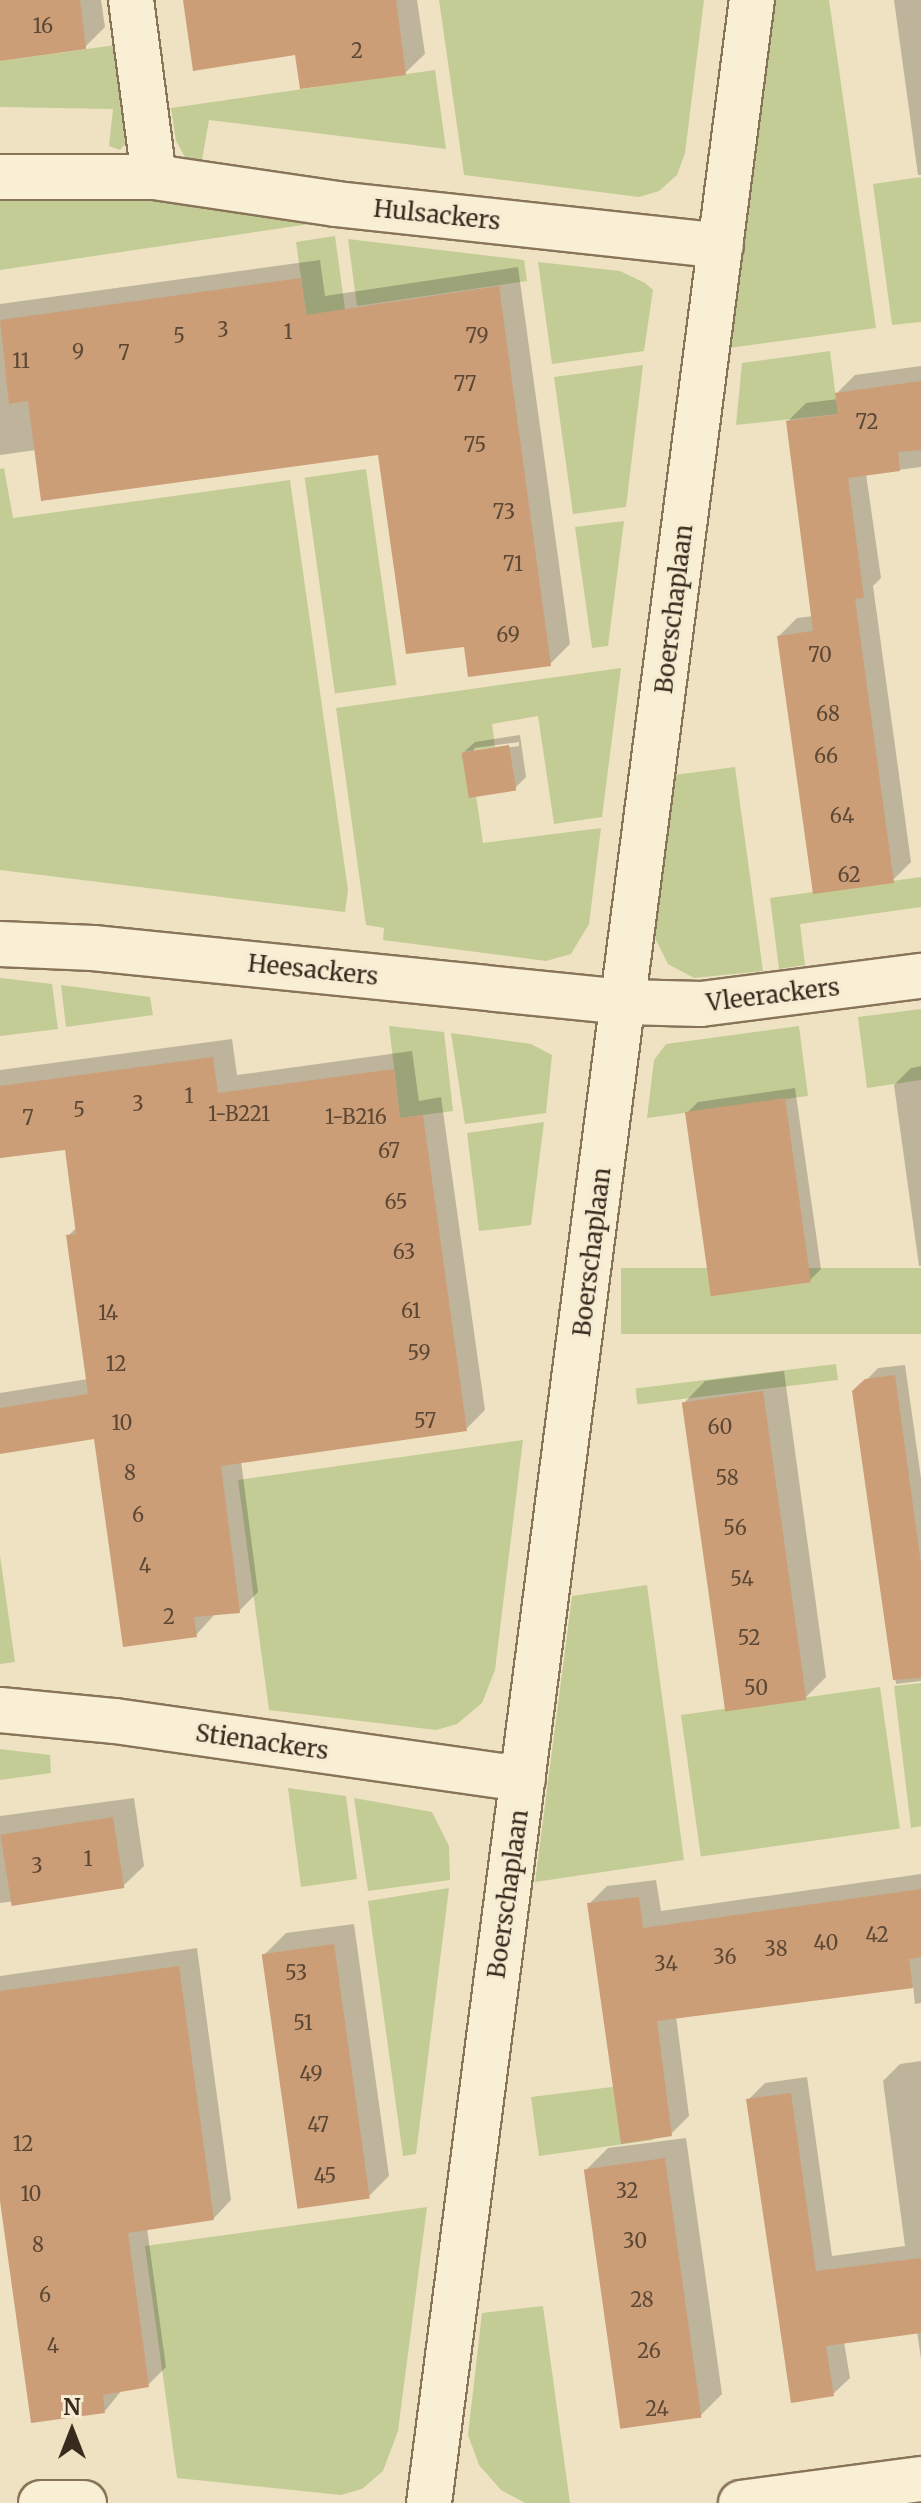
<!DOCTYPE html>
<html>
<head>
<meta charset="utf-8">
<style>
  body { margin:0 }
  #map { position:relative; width:921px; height:2503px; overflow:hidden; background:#eee2c2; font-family:Merriweather,serif }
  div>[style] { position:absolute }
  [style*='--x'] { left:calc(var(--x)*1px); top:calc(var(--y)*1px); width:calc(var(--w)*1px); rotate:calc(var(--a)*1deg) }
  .green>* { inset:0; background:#c4cc96; transform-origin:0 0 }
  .shadow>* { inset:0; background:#0003 }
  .building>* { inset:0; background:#cc9e78; transform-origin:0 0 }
  .roads { filter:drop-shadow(2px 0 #887459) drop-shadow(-2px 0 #887459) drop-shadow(0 2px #887459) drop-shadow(0 -2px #887459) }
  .minor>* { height:44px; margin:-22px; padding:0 22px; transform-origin:22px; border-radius:22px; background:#f9efd5 }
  span { translate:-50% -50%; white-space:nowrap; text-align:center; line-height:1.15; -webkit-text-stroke:6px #f5ecd2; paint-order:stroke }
  .number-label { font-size:20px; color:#5c4834 }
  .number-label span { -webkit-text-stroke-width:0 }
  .street-label { font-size:24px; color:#372b1e }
  .north { position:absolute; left:32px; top:2391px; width:80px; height:80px; -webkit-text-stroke:6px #f5ecd2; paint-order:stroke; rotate:0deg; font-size:22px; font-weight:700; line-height:32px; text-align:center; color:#372b1e }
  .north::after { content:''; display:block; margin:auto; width:28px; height:36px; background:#372b1e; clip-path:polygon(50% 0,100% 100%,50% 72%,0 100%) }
</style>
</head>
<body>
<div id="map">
  <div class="green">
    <div style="clip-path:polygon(439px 0,704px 0,685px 153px,677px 175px,659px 191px,639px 197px,464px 175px)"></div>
    <div style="clip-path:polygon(772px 0,829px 0,876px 328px,728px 348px)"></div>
    <div style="clip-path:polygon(116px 45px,129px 140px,120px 150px,109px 146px,113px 109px,0 107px,0 61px)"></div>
    <div style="clip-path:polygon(435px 70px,446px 149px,209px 120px,202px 160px,186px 159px,176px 141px,171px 108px)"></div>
    <div style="clip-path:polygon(921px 177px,921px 322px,892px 325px,873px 184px)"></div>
    <div style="clip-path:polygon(82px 189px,336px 220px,0 270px,0 191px)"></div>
    <div style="clip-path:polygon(335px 236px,365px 455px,316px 384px,296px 242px)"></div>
    <div style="clip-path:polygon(348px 239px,524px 260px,527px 281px,357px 306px)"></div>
    <div style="clip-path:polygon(538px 262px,620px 271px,645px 283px,653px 290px,644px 351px,552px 364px)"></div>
    <div style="clip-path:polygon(830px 351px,838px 414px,736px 425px,742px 363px)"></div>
    <div style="clip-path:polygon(643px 365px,626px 507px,573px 514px,554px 377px)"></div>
    <div style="clip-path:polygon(4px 468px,13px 518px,290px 480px,348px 890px,345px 912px,0 870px,0 469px)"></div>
    <div style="left:366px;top:469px;width:218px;height:62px;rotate:82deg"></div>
    <div style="clip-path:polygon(624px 521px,608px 646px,592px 648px,575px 527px)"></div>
    <div style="clip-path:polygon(621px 668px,602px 817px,554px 824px,538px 716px,492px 724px,495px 747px,462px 752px,476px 795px,483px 843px,601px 828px,589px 924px,571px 954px,546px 961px,383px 940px,384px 928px,366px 925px,336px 708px)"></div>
    <div style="clip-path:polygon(735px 767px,763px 971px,694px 978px,668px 964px,655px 938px,674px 775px)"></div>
    <div style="clip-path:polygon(921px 877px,921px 907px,800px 924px,805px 965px,779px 969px,770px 898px)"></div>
    <div style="clip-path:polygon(0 978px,52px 984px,58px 1029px,0 1036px)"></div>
    <div style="clip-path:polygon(61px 985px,150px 997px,153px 1015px,66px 1027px)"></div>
    <div style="clip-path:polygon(921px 1009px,921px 1080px,867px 1088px,858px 1017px)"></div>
    <div style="clip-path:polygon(389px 1026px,444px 1032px,453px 1111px,400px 1118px)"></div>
    <div style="clip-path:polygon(799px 1026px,808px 1096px,647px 1118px,654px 1060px,666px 1044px)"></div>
    <div style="clip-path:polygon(451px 1033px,531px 1044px,552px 1055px,546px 1113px,465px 1124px)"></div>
    <div style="clip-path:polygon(544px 1122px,531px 1225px,479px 1231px,467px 1133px)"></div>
    <div style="left:921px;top:1268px;width:66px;height:300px;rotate:90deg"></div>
    <div style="left:836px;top:1364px;width:16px;height:202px;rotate:83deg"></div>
    <div style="clip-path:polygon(523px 1440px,495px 1670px,482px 1703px,457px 1724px,436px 1730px,269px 1710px,238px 1480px)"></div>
    <div style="clip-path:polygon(0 1555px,15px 1662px,0 1664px)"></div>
    <div style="clip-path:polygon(647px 1585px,684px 1860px,535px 1882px,572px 1596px)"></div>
    <div style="clip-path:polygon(921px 1683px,921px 1826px,911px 1828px,894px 1686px)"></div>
    <div style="left:880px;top:1687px;width:143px;height:201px;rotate:82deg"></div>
    <div style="clip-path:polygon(0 1749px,50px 1755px,51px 1773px,0 1780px)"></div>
    <div style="clip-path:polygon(288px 1788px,346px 1796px,357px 1879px,301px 1887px)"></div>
    <div style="clip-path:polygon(354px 1798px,432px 1812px,449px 1846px,450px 1880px,368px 1891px)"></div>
    <div style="clip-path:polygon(449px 1888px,416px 2154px,403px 2156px,368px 1901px)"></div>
    <div style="clip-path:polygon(620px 2086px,653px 2140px,539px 2156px,531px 2097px)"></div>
    <div style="clip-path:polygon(427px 2207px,398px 2431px,383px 2471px,362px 2489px,341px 2495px,177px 2478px,145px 2246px)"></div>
    <div style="clip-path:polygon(543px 2306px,570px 2503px,525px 2503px,501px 2490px,479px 2465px,468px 2435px,482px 2313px)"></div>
  </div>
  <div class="shadow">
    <div style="clip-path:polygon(0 0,101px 0,105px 27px,85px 47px,0 59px)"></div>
    <div style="clip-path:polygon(185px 0,417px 0,425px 54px,405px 73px,297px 52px)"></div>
    <div style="clip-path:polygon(894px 0,921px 0,921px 175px,918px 175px)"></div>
    <div style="clip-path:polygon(320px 260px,325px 296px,518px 267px,570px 644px,550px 664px,466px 644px,380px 453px,36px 450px,0 455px,0 304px)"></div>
    <div style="clip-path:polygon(921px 366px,921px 467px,866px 474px,881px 578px,873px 586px,911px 862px,893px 880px,779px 636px,797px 618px,814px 616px,788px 421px,806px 403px,838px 399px,837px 393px,855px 375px)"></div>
    <div style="clip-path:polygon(evenodd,520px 735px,526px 777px,515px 788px,464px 752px,475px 742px,520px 735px,519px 742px,519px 746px,474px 752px,474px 748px,519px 742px)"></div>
    <div style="clip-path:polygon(232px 1039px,237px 1075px,412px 1051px,419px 1101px,441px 1097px,485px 1410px,466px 1429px,241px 1461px,258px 1592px,239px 1611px,215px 1614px,196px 1635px,96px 1436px,0 1451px,0 1393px,88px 1379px,68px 1236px,78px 1226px,67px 1148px,0 1158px,0 1070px)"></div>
    <div style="clip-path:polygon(921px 1066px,921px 1266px,919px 1266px,894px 1085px,911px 1068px)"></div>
    <div style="clip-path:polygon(795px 1088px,821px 1269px,810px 1280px,687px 1113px,698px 1102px)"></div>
    <div style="clip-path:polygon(905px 1365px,921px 1478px,921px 1681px,896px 1684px,855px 1392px,878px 1368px)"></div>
    <div style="clip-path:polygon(784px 1371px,826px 1677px,805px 1698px,684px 1403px,705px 1381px)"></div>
    <div style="clip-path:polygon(134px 1798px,144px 1866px,123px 1886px,0 1903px,0 1816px)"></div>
    <div style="clip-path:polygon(921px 1874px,921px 2003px,915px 2004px,913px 1986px,676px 2016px,689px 2116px,671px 2134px,589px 1904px,607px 1886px,656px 1880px,661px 1911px)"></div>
    <div style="clip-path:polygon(354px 1924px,389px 2176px,368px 2197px,264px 1955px,286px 1933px)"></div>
    <div style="clip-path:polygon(197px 1948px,231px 2200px,213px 2219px,147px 2228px,166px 2367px,148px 2385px,122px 2390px,105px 2411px,0 2188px,0 1976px)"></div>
    <div style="clip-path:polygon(921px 2061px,921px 2359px,917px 2331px,844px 2342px,850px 2378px,833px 2394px,748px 2100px,765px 2083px,807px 2077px,832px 2256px,905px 2246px,883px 2081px,900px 2064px)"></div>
    <div style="clip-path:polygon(686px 2138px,722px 2394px,701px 2415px,586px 2170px,608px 2148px)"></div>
  </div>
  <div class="building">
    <div style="clip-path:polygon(0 0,80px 0,86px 49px,0 61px)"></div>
    <div style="clip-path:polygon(183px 0,396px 0,406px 75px,300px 89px,295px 55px,193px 71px)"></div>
    <div style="clip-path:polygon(301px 278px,306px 315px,499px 286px,551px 666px,468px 677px,464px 647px,406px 654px,378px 455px,41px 501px,28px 401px,9px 404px,0 320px)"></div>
    <div style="clip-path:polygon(921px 381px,921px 450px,898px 452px,900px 471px,848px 478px,864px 598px,855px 599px,894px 883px,813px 894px,777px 636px,813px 631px,786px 421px,838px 414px,835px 393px)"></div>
    <div style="left:509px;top:745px;width:46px;height:48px;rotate:81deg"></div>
    <div style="clip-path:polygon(213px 1057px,218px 1093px,394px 1069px,400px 1118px,423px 1115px,467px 1431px,221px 1466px,240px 1613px,194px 1617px,197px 1637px,123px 1647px,94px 1439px,0 1454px,0 1408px,88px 1394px,66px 1235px,76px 1234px,65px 1150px,0 1158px,0 1086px)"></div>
    <div style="left:785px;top:1098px;width:186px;height:101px;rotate:82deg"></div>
    <div style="clip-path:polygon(895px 1375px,921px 1564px,921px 1678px,893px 1680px,852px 1391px,865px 1379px)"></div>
    <div style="left:763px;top:1391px;width:312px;height:82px;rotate:82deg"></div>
    <div style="left:113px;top:1817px;width:72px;height:114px;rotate:81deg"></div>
    <div style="clip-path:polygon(921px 1889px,921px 1957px,909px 1959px,913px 1988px,657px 2021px,672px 2136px,621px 2144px,587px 1903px,639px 1897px,643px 1928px)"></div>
    <div style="left:334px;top:1944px;width:257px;height:73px;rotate:82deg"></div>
    <div style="clip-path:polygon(179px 1966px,214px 2220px,128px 2233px,149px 2387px,103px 2395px,105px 2413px,31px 2423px,0 2201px,0 1991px)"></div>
    <div style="clip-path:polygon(791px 2093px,816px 2271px,921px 2258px,921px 2333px,826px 2346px,834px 2396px,791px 2403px,746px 2099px)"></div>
    <div style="left:665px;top:2158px;width:262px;height:82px;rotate:82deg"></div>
  </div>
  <div class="roads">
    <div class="minor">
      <div style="--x:131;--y:0;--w:178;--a:82.6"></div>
      <div style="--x:0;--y:177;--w:154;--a:0"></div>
      <div style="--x:154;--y:177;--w:184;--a:8.4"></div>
      <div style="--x:336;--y:204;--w:387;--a:6.2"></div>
      <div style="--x:0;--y:944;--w:93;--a:2.5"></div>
      <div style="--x:93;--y:948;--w:535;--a:5.8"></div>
      <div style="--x:625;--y:1002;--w:76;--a:1.5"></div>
      <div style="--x:701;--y:1004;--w:222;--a:-7.3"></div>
      <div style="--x:0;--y:1710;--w:116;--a:5.5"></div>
      <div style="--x:115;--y:1721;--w:412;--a:8.1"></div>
      <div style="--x:41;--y:2503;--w:43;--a:0"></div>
      <div style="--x:429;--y:2503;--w:2524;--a:-82.65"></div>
      <div style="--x:741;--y:2503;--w:182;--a:-7.6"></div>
    </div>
  </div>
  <div class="number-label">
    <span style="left:43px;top:25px">16</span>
    <span style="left:357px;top:50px">2</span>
    <span style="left:223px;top:329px">3</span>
    <span style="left:288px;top:331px">1</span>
    <span style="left:179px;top:335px">5</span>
    <span style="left:477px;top:335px">79</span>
    <span style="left:78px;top:351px">9</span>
    <span style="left:124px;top:352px">7</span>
    <span style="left:21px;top:360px">11</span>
    <span style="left:465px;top:383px">77</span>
    <span style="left:867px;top:421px">72</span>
    <span style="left:475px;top:444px">75</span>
    <span style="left:504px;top:511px">73</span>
    <span style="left:513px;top:563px">71</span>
    <span style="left:508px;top:634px">69</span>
    <span style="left:820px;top:654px">70</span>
    <span style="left:828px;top:713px">68</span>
    <span style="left:826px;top:755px">66</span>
    <span style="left:842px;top:815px">64</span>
    <span style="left:849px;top:874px">62</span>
    <span style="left:189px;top:1095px">1</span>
    <span style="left:138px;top:1103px">3</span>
    <span style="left:79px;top:1109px">5</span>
    <span style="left:239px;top:1113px">1-B221</span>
    <span style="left:356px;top:1116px">1-B216</span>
    <span style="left:28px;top:1117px">7</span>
    <span style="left:389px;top:1150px">67</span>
    <span style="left:396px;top:1201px">65</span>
    <span style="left:404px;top:1251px">63</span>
    <span style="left:411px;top:1310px">61</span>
    <span style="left:108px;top:1312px">14</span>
    <span style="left:419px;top:1352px">59</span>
    <span style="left:116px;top:1363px">12</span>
    <span style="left:425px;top:1420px">57</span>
    <span style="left:122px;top:1422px">10</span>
    <span style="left:720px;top:1426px">60</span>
    <span style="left:130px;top:1472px">8</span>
    <span style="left:727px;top:1477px">58</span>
    <span style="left:138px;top:1514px">6</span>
    <span style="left:735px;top:1527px">56</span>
    <span style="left:145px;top:1565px">4</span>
    <span style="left:742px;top:1578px">54</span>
    <span style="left:169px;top:1616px">2</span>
    <span style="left:749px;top:1637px">52</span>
    <span style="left:756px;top:1687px">50</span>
    <span style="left:88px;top:1858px">1</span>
    <span style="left:37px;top:1865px">3</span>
    <span style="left:877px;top:1934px">42</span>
    <span style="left:826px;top:1942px">40</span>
    <span style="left:776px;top:1948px">38</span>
    <span style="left:725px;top:1956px">36</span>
    <span style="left:666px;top:1963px">34</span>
    <span style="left:296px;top:1972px">53</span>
    <span style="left:303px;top:2022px">51</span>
    <span style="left:311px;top:2073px">49</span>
    <span style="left:318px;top:2124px">47</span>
    <span style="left:23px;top:2143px">12</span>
    <span style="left:325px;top:2175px">45</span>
    <span style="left:627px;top:2190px">32</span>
    <span style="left:31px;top:2193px">10</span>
    <span style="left:635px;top:2240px">30</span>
    <span style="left:38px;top:2244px">8</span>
    <span style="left:45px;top:2294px">6</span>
    <span style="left:642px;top:2299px">28</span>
    <span style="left:53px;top:2345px">4</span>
    <span style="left:649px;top:2350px">26</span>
    <span style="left:657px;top:2408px">24</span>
  </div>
  <div class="street-label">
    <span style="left:437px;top:215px;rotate:6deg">Hulsackers</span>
    <span style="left:674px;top:609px;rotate:-83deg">Boerschaplaan</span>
    <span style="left:313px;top:970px;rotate:6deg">Heesackers</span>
    <span style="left:773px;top:995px;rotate:-7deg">Vleerackers</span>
    <span style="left:592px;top:1252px;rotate:-83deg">Boerschaplaan</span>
    <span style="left:262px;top:1742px;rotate:8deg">Stienackers</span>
    <span style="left:508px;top:1894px;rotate:-82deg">Boerschaplaan</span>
  </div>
  <div class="north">N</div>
</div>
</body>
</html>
